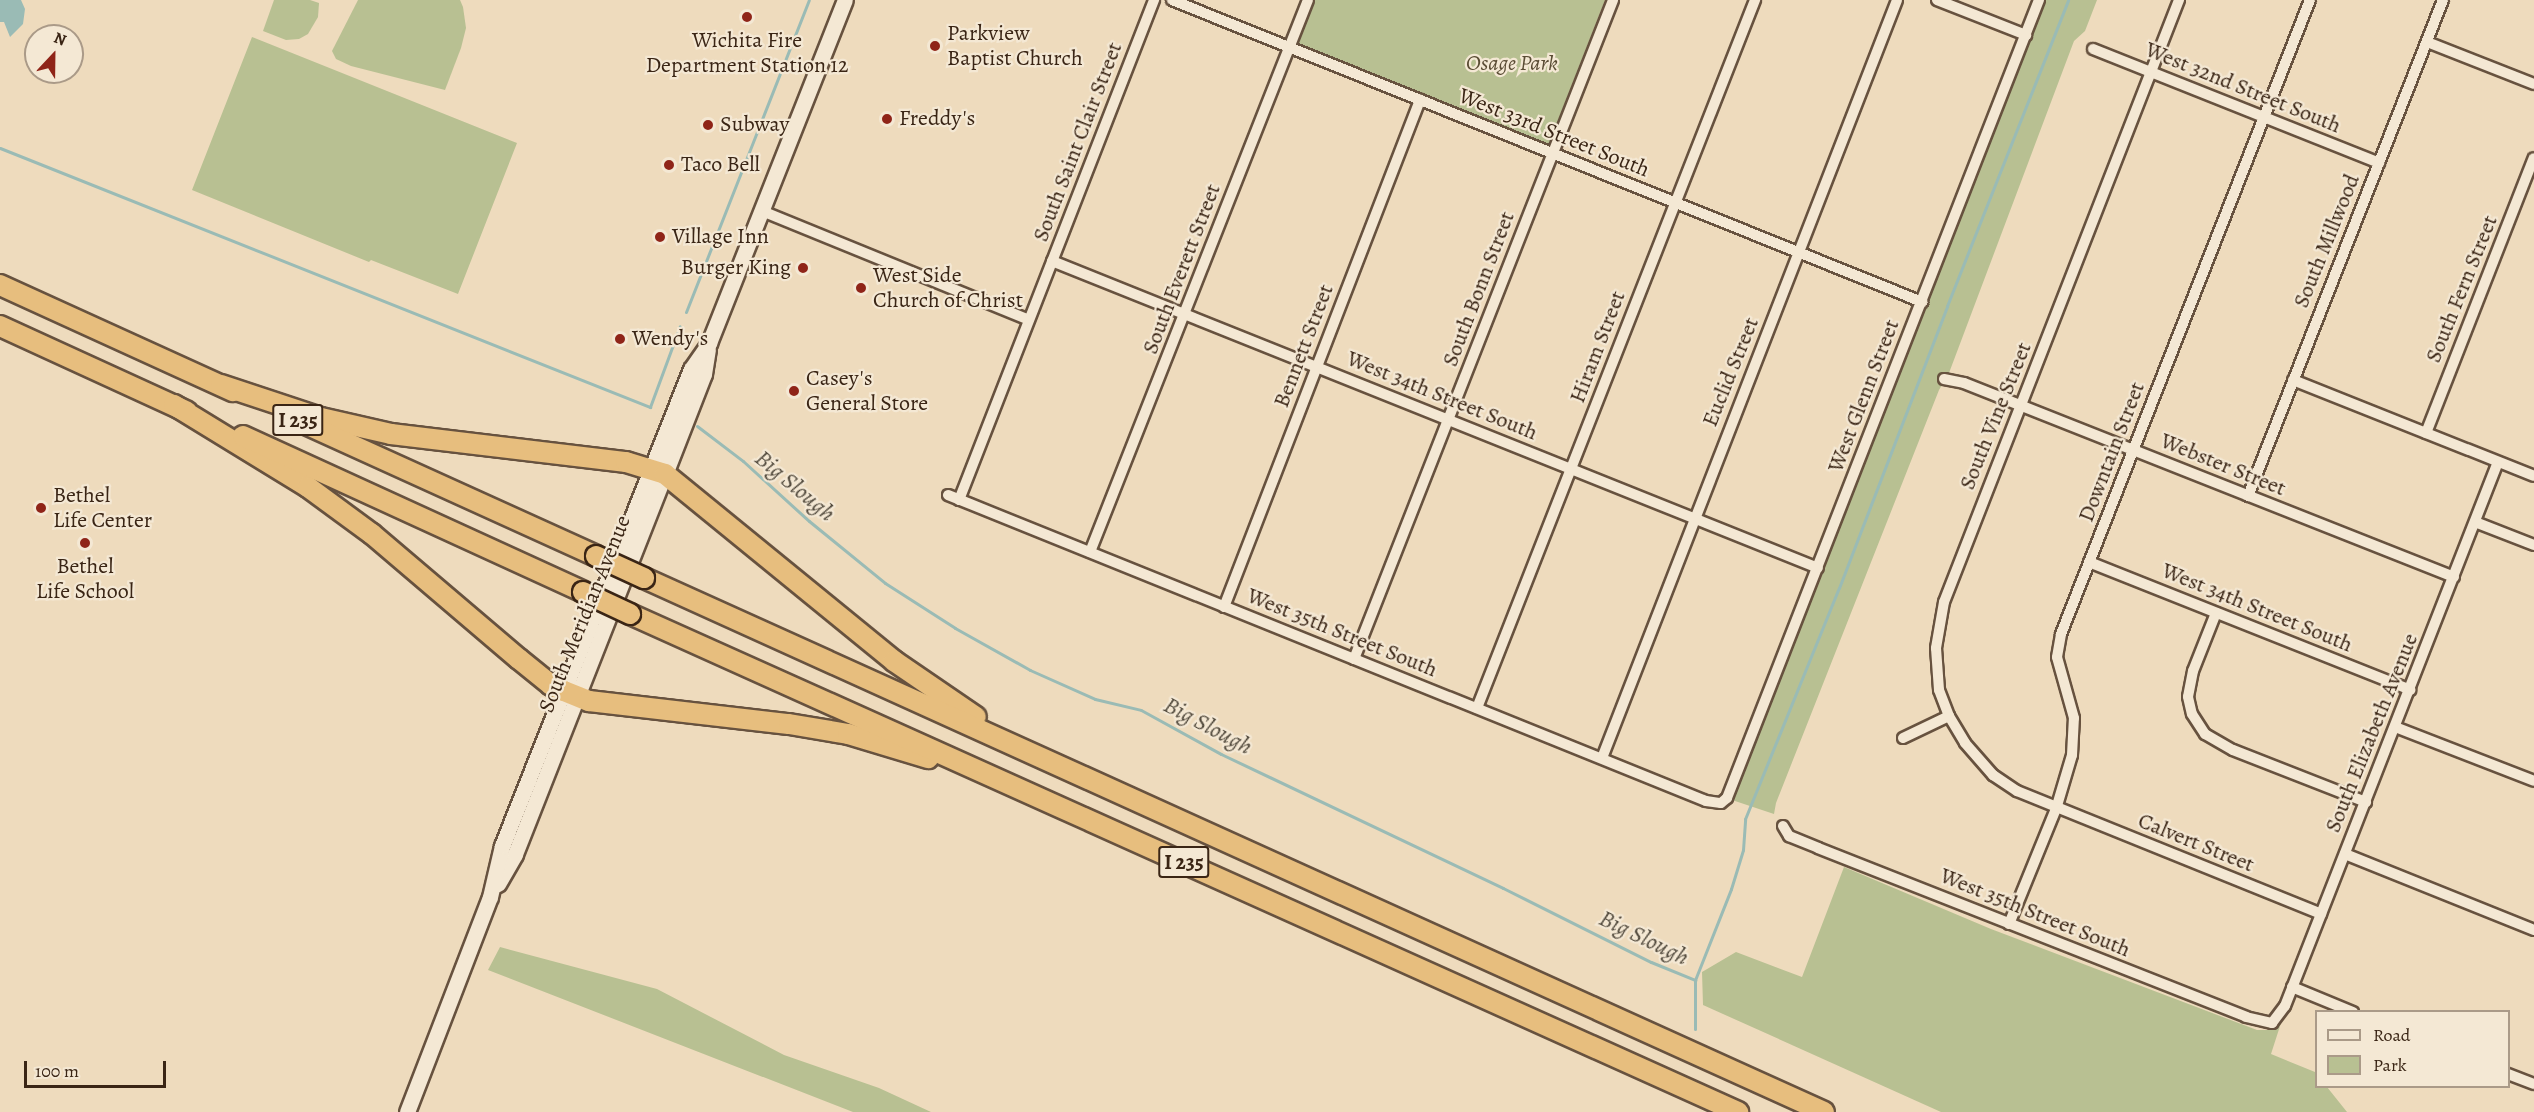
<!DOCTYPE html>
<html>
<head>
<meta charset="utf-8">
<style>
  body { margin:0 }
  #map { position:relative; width:2534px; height:1112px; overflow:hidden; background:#eedbbd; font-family:Alegreya,serif }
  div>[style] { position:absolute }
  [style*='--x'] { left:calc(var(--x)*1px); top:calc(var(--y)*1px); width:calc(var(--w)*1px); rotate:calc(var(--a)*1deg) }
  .green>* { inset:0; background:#b8c092 }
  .water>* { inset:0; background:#9abbb5 }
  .stream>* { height:3px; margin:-1.5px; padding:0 1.5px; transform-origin:1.5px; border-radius:1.5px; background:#9abbb5 }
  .roads { filter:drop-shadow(2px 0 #67523f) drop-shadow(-2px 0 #67523f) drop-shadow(0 2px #67523f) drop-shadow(0 -2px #67523f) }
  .minor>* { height:10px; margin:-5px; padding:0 5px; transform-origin:5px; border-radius:5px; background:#f4e8d4 }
  .secondary>* { height:15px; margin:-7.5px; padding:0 7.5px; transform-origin:7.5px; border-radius:7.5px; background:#f4e8d4 }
  .motorway>* { height:20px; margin:-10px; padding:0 10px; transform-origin:10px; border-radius:10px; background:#e7be7e }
  .bridges { filter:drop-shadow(2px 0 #3a2515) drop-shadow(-2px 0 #3a2515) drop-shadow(0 2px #3a2515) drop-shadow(0 -2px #3a2515) }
  .motorway-bridge>* { height:20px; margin:-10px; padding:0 10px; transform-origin:10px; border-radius:10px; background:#e7be7e }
  .dots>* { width:16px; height:16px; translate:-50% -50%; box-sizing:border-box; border:3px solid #f4e8d4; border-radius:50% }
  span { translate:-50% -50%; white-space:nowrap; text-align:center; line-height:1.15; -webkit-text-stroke:4.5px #f4e8d4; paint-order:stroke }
  .shield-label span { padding:2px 4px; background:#f4e8d4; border:2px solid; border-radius:4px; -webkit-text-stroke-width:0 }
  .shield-label { font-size:21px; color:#3a2515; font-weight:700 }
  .poi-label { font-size:22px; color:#3a2515 }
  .left { translate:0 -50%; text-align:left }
  .right { translate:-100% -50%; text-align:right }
  .park-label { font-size:22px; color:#5a4c34; font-style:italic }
  .street-label { font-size:22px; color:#3a2515 }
  .water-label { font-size:24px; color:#524a3d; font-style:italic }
  .legend { position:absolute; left:2315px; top:1010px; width:195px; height:78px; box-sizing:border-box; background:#f4e8d4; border:2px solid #aa9a88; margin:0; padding:8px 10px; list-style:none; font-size:18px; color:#3a2515 }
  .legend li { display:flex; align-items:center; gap:12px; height:30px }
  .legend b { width:30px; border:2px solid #aa9a88 }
  .north { position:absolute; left:24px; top:24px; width:60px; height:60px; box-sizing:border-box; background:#f4e8d4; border:2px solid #aa9a88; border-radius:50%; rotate:22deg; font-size:16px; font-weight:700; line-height:24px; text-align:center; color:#3a2515 }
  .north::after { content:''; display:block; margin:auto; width:21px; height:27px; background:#8f2418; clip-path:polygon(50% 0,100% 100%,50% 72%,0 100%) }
  .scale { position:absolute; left:24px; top:1061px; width:142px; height:27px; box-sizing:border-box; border:3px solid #3a2515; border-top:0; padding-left:8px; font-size:18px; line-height:21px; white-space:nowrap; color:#3a2515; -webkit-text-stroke:4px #f4e8d4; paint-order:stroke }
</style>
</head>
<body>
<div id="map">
  <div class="green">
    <div style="clip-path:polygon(274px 0,310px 0,319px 3px,318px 17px,308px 34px,299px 39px,286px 40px,263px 31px)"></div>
    <div style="clip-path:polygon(358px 0,460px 0,463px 7px,466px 28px,461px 48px,445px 90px,351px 66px,336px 59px,332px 51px)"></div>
    <div style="clip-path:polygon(1312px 0,1605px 0,1548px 146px,1295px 45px)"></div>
    <div style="clip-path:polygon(2045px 0,2097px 0,2085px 31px,2074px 41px,1949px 373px,1939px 390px,1776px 803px,1774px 814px,1732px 800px)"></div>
    <div style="clip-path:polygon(252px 37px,517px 143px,458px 294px,371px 260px,369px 262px,192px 190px)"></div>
    <div style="clip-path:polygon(1844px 867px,1991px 929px,2257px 1030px,2268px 1030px,2281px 1023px,2271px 1054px,2315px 1072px,2316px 1086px,2327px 1087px,2347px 1112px,1941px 1112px,1703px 1005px,1702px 972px,1736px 952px,1802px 977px)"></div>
    <div style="clip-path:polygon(500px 947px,657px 989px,784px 1055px,879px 1088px,931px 1112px,853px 1112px,488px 970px)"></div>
  </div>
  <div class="water">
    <div style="clip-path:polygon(0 0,21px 0,25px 9px,23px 24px,10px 37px,4px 22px,0 22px)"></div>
  </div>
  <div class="stream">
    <div style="--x:0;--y:148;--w:700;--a:21.73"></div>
    <div style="--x:650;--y:407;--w:86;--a:-69.7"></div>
    <div style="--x:686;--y:312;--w:335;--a:-68.5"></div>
    <div style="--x:697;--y:426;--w:58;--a:37.3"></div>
    <div style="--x:743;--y:461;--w:89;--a:42.3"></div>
    <div style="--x:809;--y:521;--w:98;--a:39.2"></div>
    <div style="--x:885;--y:583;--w:83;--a:32.7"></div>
    <div style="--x:955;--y:628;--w:86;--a:29.2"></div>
    <div style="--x:1030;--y:670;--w:71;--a:24"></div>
    <div style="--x:1095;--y:699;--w:47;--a:13.4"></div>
    <div style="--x:1141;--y:710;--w:91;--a:28.8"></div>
    <div style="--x:1221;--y:754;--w:312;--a:25.4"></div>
    <div style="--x:1503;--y:888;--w:165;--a:26.6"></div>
    <div style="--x:1651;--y:962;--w:48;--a:22.2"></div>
    <div style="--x:1695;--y:980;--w:49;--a:90"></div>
    <div style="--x:1695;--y:980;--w:98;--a:-68.4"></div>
    <div style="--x:1731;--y:889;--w:41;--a:-72.9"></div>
    <div style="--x:1743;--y:850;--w:31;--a:-86"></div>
    <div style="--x:1745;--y:819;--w:249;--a:-67.9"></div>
    <div style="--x:1839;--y:588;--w:302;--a:-69"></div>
    <div style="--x:1947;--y:306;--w:329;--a:-68.4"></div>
  </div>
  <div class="roads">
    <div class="minor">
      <div style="--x:1172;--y:0;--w:809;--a:21.93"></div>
      <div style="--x:1937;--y:0;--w:96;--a:21.5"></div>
      <div style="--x:2179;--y:0;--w:646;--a:111.32"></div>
      <div style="--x:1944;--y:602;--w:47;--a:99.9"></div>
      <div style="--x:1936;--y:648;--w:42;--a:85.9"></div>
      <div style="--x:1939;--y:690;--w:28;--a:69"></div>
      <div style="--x:1949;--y:716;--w:31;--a:59"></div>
      <div style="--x:1965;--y:743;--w:43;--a:48.8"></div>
      <div style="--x:1993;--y:775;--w:29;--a:34"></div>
      <div style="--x:2017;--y:791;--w:328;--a:22"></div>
      <div style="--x:2427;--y:42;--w:115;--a:21.4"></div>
      <div style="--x:2093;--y:49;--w:308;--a:21.7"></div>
      <div style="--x:762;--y:211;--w:288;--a:22.2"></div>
      <div style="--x:1052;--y:261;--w:825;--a:21.84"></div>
      <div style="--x:1944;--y:379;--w:20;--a:11"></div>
      <div style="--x:1964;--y:383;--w:527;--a:21.6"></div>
      <div style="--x:2293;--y:380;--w:259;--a:21.7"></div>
      <div style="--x:2426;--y:433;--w:295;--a:-68.6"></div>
      <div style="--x:948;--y:495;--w:817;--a:21.98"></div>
      <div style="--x:1706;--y:801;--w:15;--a:8"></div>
      <div style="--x:1721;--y:803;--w:8;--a:-40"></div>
      <div style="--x:1727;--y:798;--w:857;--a:-68.65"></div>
      <div style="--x:2248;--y:496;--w:533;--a:-68.54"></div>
      <div style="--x:959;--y:500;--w:537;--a:-68.69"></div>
      <div style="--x:2475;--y:522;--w:63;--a:21.3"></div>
      <div style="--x:1090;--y:552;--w:593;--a:-68.45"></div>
      <div style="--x:2089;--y:562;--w:346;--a:21.7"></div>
      <div style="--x:1224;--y:607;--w:544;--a:-68.86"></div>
      <div style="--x:2216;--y:613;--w:62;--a:111.6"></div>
      <div style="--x:2193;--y:671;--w:26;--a:101"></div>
      <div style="--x:2188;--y:697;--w:17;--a:77"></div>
      <div style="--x:2192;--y:714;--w:24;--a:57"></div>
      <div style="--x:2205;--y:734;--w:32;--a:30"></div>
      <div style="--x:2233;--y:750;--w:143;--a:21.4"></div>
      <div style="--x:1354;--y:659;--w:708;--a:-68.54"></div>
      <div style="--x:1477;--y:708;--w:761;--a:-68.56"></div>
      <div style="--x:2395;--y:727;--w:149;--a:21.2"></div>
      <div style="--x:1903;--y:738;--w:51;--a:-25.6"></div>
      <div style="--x:1602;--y:758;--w:813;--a:-68.73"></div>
      <div style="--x:1783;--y:826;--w:12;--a:59"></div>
      <div style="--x:1789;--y:836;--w:31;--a:22"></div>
      <div style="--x:1818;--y:848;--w:460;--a:21.5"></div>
      <div style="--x:2246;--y:1017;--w:27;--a:13"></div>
      <div style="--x:2272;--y:1023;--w:21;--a:-53"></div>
      <div style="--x:2285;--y:1006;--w:584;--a:-68.62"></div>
      <div style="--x:2345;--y:854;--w:204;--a:21.9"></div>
      <div style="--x:2009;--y:924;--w:124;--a:-67.8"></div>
      <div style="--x:2056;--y:809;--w:56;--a:-73.5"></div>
      <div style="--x:2072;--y:755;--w:37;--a:-87"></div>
      <div style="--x:2074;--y:718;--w:63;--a:-105.6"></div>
      <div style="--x:2057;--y:657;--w:23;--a:-80"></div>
      <div style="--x:2061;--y:634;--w:681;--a:-68.56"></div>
      <div style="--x:2292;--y:987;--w:66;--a:22.3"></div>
      <div style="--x:2508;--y:1074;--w:28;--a:21"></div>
    </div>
    <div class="secondary">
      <div style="--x:498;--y:884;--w:34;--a:-60"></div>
      <div style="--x:515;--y:854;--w:409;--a:-68.5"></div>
      <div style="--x:665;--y:474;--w:107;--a:-68.7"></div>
      <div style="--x:704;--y:374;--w:25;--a:-81"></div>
      <div style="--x:407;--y:1112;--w:230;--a:-68.9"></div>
      <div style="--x:490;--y:897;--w:52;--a:-76.8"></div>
      <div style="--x:502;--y:846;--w:513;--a:-68.39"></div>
      <div style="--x:691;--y:369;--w:32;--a:-55"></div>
      <div style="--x:709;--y:343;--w:369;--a:-68.4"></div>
    </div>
    <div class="motorway">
      <div style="--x:0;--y:285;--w:256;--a:24.5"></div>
      <div style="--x:0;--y:326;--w:205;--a:24.6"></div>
      <div style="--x:221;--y:385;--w:105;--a:18.3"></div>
      <div style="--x:321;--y:418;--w:72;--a:12.9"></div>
      <div style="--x:391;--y:434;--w:237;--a:6.8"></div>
      <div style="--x:626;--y:462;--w:41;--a:17.1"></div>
      <div style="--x:665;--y:474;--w:296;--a:39.2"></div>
      <div style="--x:894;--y:661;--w:99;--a:34.3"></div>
      <div style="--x:174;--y:405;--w:157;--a:31.5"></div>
      <div style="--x:308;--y:487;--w:79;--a:36.3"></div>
      <div style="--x:372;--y:534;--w:193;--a:40.4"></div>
      <div style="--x:519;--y:659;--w:41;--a:39.1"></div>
      <div style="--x:551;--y:685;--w:14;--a:25"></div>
      <div style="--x:564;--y:691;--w:27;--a:22"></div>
      <div style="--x:589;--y:701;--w:201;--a:6.6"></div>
      <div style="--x:789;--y:724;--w:60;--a:9.6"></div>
      <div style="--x:848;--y:734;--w:84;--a:16.7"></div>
      <div style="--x:301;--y:422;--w:324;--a:24.4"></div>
      <div style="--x:243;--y:436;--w:374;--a:24.6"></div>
      <div style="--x:644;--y:578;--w:1295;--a:24.35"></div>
      <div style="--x:630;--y:614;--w:1215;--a:24.2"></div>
    </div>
  </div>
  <div class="bridges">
    <div class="motorway-bridge">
      <div style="--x:596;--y:556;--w:53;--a:24.6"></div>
      <div style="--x:583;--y:592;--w:52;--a:25.1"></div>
    </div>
  </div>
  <div class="dots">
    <div style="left:747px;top:17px;background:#8f2418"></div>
    <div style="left:935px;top:46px;background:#8f2418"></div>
    <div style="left:887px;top:119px;background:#8f2418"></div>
    <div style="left:708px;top:125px;background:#8f2418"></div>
    <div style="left:669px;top:165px;background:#8f2418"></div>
    <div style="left:660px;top:237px;background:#8f2418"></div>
    <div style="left:803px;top:268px;background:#8f2418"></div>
    <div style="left:861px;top:288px;background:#8f2418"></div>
    <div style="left:620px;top:339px;background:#8f2418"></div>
    <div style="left:794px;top:391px;background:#8f2418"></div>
    <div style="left:41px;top:508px;background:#8f2418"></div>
    <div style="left:85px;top:543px;background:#8f2418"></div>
  </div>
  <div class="shield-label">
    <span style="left:298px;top:420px">I 235</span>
    <span style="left:1184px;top:862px">I 235</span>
  </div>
  <div class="poi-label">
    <span class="left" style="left:947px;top:46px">Parkview<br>Baptist Church</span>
    <span style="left:747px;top:53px">Wichita Fire<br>Department Station 12</span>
    <span class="left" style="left:899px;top:119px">Freddy's</span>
    <span class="left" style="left:720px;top:125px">Subway</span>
    <span class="left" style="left:681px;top:165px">Taco Bell</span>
    <span class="left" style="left:672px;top:237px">Village Inn</span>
    <span class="right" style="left:791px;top:268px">Burger King</span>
    <span class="left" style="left:873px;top:288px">West Side<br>Church of Christ</span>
    <span class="left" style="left:632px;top:339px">Wendy's</span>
    <span class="left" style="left:806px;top:391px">Casey's<br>General Store</span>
    <span class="left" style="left:53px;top:508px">Bethel<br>Life Center</span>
    <span style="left:85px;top:579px">Bethel<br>Life School</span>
  </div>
  <div class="park-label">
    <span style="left:1512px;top:64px">Osage Park</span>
  </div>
  <div class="street-label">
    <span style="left:2243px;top:88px;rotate:22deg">West 32nd Street South</span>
    <span style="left:1554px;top:133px;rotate:22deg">West 33rd Street South</span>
    <span style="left:1078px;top:142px;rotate:-69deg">South Saint Clair Street</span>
    <span style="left:2327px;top:241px;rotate:-68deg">South Millwood</span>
    <span style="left:1182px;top:269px;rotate:-69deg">South Everett Street</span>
    <span style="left:1479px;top:289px;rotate:-69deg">South Bonn Street</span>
    <span style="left:2462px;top:289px;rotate:-68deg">South Fern Street</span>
    <span style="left:1304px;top:346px;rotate:-69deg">Bennett Street</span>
    <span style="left:1598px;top:347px;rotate:-69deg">Hiram Street</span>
    <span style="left:1731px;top:372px;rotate:-68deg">Euclid Street</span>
    <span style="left:1442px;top:396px;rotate:22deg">West 34th Street South</span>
    <span style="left:1864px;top:396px;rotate:-69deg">West Glenn Street</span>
    <span style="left:1996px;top:416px;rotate:-68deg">South Vine Street</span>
    <span style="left:2112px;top:452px;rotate:-69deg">Downtain Street</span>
    <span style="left:2223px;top:465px;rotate:22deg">Webster Street</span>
    <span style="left:2257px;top:608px;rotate:22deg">West 34th Street South</span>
    <span style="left:585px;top:614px;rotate:-68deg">South Meridian Avenue</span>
    <span style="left:1342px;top:633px;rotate:22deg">West 35th Street South</span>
    <span style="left:2372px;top:733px;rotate:-68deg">South Elizabeth Avenue</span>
    <span style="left:2196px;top:843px;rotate:22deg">Calvert Street</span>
    <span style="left:2035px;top:913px;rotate:22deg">West 35th Street South</span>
  </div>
  <div class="water-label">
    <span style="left:795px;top:486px;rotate:40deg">Big Slough</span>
    <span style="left:1208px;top:726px;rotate:28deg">Big Slough</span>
    <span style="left:1644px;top:938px;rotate:26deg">Big Slough</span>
  </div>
  <ul class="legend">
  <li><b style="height:8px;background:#f4e8d4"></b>Road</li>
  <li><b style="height:16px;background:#b8c092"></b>Park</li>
  </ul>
  <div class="north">N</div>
  <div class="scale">100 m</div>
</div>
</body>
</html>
